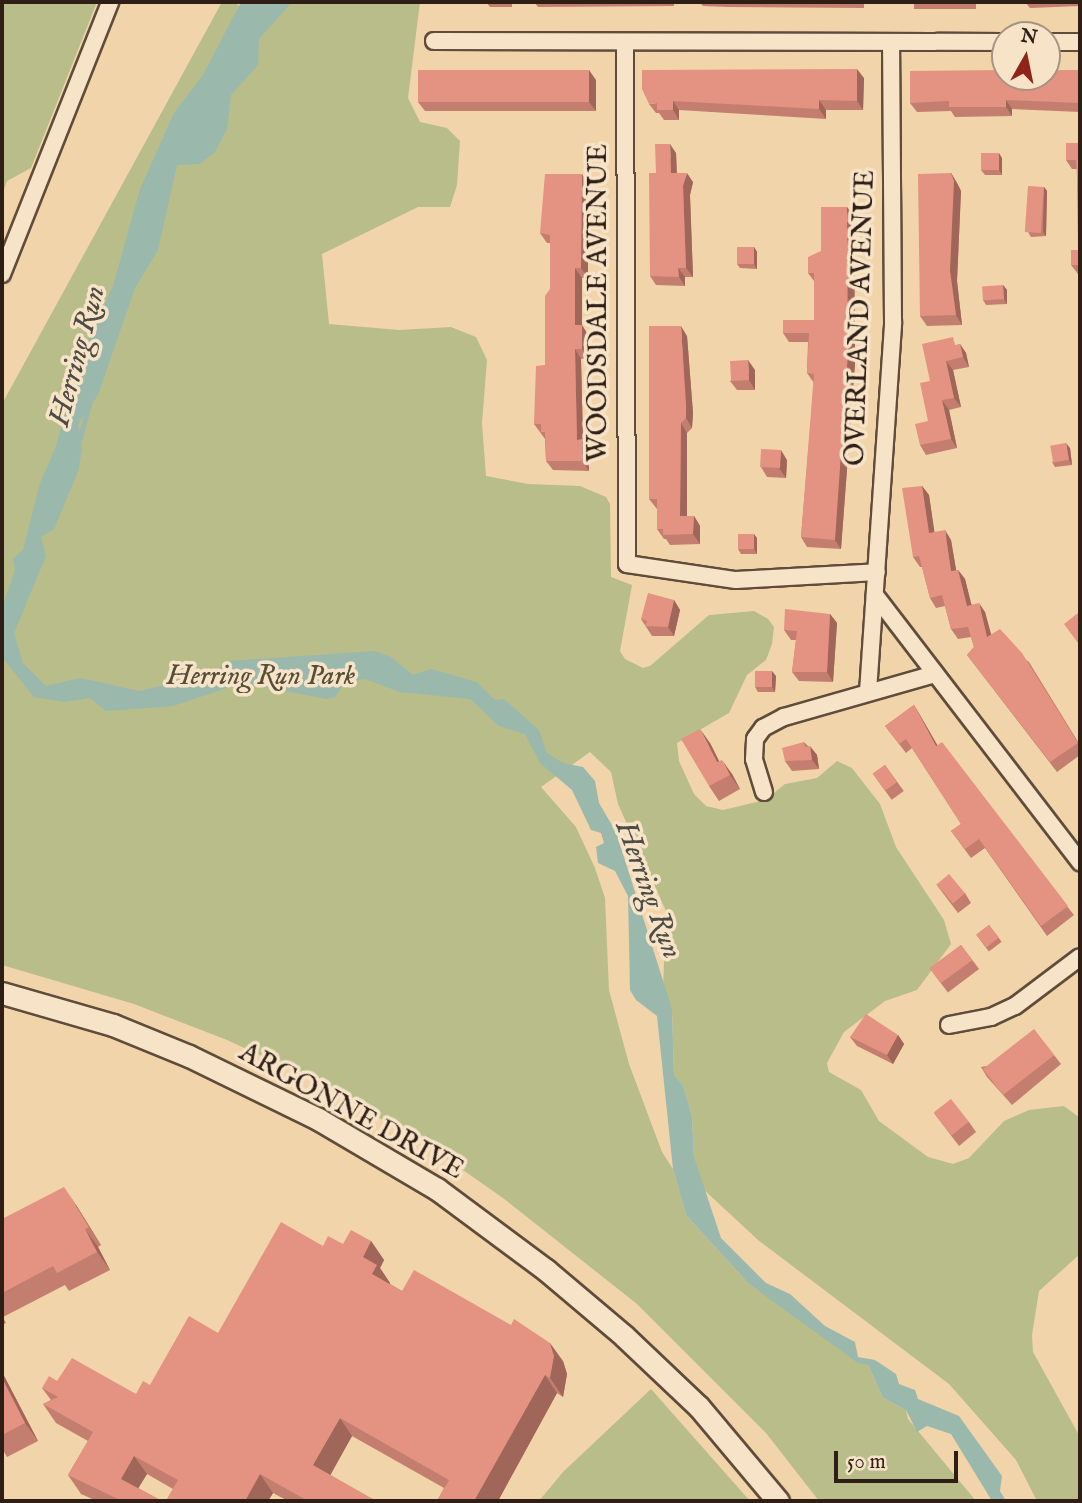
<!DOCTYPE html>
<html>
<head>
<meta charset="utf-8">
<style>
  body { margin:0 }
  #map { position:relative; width:1082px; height:1503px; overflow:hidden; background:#f2d4aa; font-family:"IM FELL English",serif }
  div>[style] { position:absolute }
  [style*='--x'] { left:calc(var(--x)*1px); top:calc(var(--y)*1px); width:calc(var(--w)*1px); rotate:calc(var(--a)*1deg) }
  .green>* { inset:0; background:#b8bd8a }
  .water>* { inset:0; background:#9bb8ad }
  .stream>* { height:5px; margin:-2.5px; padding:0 2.5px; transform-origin:2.5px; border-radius:2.5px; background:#9bb8ad }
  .roads { filter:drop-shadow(2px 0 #5f4c3a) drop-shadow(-2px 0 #5f4c3a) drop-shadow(0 2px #5f4c3a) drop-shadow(0 -2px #5f4c3a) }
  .street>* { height:16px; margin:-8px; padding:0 8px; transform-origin:8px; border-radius:8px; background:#f7e3c8 }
  .secondary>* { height:21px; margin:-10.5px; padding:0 10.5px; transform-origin:10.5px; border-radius:10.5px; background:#f7e3c8 }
  .wall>* { inset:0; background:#c47e6f; transform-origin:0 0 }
  .shaded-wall>* { inset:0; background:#a0665a }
  .building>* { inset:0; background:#e49281; transform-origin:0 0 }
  span { translate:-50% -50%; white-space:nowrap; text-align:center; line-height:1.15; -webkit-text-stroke:7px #f7e3c8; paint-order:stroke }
  .street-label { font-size:28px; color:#2e1e15 }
  .park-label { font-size:28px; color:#574e38; font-style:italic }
  .water-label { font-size:30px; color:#4f4c43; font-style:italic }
  .frame { position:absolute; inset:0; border:4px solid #2e1e15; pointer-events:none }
  .north { position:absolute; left:991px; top:21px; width:70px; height:70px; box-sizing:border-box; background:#f7e3c8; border:2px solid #a79480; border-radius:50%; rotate:9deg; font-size:19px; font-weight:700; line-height:28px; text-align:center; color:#2e1e15 }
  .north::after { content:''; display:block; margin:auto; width:24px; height:32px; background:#8f2418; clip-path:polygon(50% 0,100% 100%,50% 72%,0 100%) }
  .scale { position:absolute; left:834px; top:1451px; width:124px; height:32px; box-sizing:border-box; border:4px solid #2e1e15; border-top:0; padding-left:9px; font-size:21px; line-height:24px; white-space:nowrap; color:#2e1e15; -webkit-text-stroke:5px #f7e3c8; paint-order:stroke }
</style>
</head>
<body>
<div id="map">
  <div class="green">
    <div style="clip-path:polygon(2px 2px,97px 2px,31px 168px,7px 181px,2px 195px)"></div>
    <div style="clip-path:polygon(222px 2px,235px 2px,247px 14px,252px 2px,420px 2px,408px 98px,420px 122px,447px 128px,460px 141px,457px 185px,450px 207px,418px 207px,322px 254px,329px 324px,399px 330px,451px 327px,476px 337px,487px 360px,482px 423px,486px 476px,528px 484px,580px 486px,606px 497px,610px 504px,611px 577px,632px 585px,620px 651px,625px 659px,643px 668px,650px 666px,709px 615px,754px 611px,768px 619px,774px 627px,772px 644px,766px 660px,747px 675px,729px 713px,677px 743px,679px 761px,694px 794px,706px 806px,723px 810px,765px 800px,785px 784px,817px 778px,837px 761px,852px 768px,880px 804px,896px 847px,944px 920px,951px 944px,917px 990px,885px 1001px,844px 1032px,827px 1063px,829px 1072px,861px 1090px,879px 1121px,928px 1157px,953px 1164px,969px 1158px,1004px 1121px,1029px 1110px,1064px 1106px,1080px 1118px,1080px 1254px,1039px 1291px,1032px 1335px,1033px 1352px,1080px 1437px,1080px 1501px,1037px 1501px,1016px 1460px,949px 1384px,758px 1240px,701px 1187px,694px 1157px,692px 1116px,683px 1085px,674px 1075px,672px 1009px,663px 990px,666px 911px,618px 804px,611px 772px,590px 752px,541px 787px,576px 827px,595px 868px,605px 898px,609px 990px,629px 1064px,662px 1152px,673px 1169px,686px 1215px,749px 1284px,868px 1365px,883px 1398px,906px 1410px,908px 1419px,976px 1501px,819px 1501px,766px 1433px,637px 1304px,503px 1198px,430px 1147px,313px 1080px,227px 1040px,134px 1004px,2px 965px,2px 404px)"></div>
    <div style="clip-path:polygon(651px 1389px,750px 1501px,539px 1501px,563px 1472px)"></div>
  </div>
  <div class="water">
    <div style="clip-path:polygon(241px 2px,292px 2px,259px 39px,258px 65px,231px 95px,227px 129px,215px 152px,200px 164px,177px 165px,158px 250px,135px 288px,98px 395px,78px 424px,82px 449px,78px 472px,54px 529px,41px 537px,46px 556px,14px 633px,23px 663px,46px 686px,80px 678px,139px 691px,211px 674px,228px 661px,375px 651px,391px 657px,413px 675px,431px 669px,477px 682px,495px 700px,504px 699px,539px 730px,547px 753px,563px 763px,583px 767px,595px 781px,599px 803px,616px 832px,672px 1009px,674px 1075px,683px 1085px,692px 1116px,694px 1157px,721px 1238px,766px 1283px,790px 1294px,825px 1326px,855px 1342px,858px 1357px,875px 1360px,896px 1374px,899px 1384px,915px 1390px,918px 1399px,959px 1416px,1002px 1476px,1000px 1491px,1006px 1501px,992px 1501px,951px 1434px,927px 1426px,917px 1432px,906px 1410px,883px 1398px,868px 1365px,858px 1363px,749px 1284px,686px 1215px,673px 1169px,657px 1016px,636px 1000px,630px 990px,628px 896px,615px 871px,598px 863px,596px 847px,604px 843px,601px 833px,591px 830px,572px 790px,540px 763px,525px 734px,499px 726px,470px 699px,400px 692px,365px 679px,345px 682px,335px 697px,327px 699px,242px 683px,173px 706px,106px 711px,90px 698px,65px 702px,34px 697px,2px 657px,2px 608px,15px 570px,13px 559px,23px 550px,40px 483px,55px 449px,84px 349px,113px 286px,140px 189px,174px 113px,203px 75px)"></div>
  </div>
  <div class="stream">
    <div style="--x:78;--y:444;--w:41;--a:-74.6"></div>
  </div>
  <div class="roads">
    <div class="street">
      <div style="--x:434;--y:41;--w:571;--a:0.1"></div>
      <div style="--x:625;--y:42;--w:522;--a:89.78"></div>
      <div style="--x:627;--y:564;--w:110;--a:8.4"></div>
      <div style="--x:736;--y:580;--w:141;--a:-3.2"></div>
      <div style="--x:1047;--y:42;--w:33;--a:0"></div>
      <div style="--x:2;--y:274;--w:293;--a:-68.3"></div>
      <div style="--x:875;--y:595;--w:337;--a:52.5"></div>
      <div style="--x:868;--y:692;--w:371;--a:-86.1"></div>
      <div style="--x:893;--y:322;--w:280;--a:-90.4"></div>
      <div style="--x:764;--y:792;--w:34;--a:-107"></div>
      <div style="--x:754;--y:759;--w:20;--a:-87"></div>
      <div style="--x:755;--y:739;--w:14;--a:-54"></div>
      <div style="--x:763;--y:728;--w:24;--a:-28"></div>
      <div style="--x:784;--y:717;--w:157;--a:-15.9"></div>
      <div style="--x:949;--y:1025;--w:43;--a:-10.8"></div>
      <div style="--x:991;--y:1017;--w:26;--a:-25"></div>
      <div style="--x:1015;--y:1006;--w:81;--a:-37"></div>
    </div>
    <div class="secondary">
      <div style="--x:2;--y:993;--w:116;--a:16.1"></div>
      <div style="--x:113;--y:1025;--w:82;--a:22.2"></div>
      <div style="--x:189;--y:1056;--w:144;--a:26"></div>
      <div style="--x:318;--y:1119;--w:138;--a:30.5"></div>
      <div style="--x:437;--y:1189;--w:136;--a:36.6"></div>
      <div style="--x:546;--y:1270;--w:102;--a:40.2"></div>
      <div style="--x:624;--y:1336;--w:103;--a:43.4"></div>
      <div style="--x:699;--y:1407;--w:123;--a:50"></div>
    </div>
  </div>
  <div class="wall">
    <div style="clip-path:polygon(486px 2px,512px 2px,512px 7px,490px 7px)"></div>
    <div style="clip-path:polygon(534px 2px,674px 2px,674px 6px,538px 7px)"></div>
    <div style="clip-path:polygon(699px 2px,864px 2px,864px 8px,728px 7px,703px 6px)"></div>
    <div style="left:914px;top:2px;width:62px;height:7px"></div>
    <div style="clip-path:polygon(1025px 2px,1080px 2px,1080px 6px,1030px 8px)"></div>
    <div style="clip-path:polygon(1080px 70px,1080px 112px,1012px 109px,1012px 116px,955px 117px,951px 111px,917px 112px,910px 103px)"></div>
    <div style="clip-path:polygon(864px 78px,863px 110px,826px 110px,826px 119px,679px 110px,679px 120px,664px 120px,659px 113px,656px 113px,649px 104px)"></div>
    <div style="clip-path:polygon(596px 80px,596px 111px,425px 111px,418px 102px)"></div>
    <div style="clip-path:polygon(1080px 143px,1080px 274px,1078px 274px,1071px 265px,1078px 250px,1077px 169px,1072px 169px,1066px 160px)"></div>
    <div style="clip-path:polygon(676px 153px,677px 173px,693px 182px,690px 195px,693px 277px,685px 277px,685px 286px,656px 285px,650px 276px,656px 173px)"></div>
    <div style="clip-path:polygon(1002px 158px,1002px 175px,985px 175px,981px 170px)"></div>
    <div style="clip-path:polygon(951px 173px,957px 183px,961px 191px,957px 281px,962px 325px,927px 326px,920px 316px)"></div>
    <div style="clip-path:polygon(588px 184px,588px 278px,582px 278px,582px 325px,588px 335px,589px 358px,581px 359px,583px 441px,588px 449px,589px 471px,553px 470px,546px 461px,545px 439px,534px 424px,545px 365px,550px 289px,550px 243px,547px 243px,540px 233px)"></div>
    <div style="clip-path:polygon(1044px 187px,1047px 191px,1046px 236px,1031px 237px,1028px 232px)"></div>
    <div style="clip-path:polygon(847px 207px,854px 216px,855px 363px,841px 549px,807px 547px,801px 537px,814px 383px,807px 373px,808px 342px,789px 342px,783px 333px,814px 320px,814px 281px,808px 273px)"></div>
    <div style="clip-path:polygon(754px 247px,757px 252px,757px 269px,740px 268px,737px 264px)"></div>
    <div style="clip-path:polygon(1003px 285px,1007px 290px,1007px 304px,986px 305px,983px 300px)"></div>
    <div style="clip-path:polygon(687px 336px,693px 413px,692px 428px,687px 433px,687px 516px,694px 516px,700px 526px,700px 544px,670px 545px,666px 539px,664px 539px,657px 529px,657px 509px,649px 499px)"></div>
    <div style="clip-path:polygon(959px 344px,960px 344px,966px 353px,969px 367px,953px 370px,961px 407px,949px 410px,957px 448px,926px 455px,920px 445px,928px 421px,930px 381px)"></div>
    <div style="clip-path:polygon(755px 370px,755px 390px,737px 390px,730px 381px)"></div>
    <div style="clip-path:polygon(1070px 448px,1072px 465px,1055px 467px,1052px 462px)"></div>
    <div style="clip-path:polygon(787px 460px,786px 478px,767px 477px,761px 467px)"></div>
    <div style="clip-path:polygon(922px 486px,929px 495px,934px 532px,951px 540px,956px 570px,958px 570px,965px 579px,971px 604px,985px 612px,991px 634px,1029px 662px,1080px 745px,1080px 755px,1057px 772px,967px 655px,974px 647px,971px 637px,958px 639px,951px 629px,945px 606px,936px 608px,930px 598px,922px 567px,920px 567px,913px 557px)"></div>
    <div style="clip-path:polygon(757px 538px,757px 554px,741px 554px,738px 549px)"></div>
    <div style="clip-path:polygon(674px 600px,680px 610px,674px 636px,652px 636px,641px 619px)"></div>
    <div style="clip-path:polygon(830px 614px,837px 623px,833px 682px,799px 681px,792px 672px,796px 640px,791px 640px,784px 630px)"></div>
    <div style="clip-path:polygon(776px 676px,775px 692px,758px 692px,755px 687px)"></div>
    <div style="clip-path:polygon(914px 705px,937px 745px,1074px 915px,1047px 936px,985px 848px,971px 858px,951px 831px,961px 824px,912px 748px,906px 753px,885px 726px)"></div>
    <div style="clip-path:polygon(804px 742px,817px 755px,819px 769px,792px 771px,785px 761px)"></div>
    <div style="clip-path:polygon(710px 743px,719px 761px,732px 774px,740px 789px,719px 801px,709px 786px)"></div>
    <div style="left:885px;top:765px;width:32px;height:15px;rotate:54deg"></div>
    <div style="clip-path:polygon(936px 884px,965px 893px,971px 903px,958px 913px)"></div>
    <div style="left:989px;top:925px;width:21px;height:16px;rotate:53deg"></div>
    <div style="left:961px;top:945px;width:30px;height:39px;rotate:53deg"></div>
    <div style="clip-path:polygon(898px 1035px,904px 1044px,893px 1064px,857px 1046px,850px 1037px)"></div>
    <div style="clip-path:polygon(1054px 1055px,1061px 1064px,1012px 1105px,987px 1077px,981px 1067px)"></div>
    <div style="clip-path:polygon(934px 1113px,969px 1122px,976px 1132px,959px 1146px)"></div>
    <div style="clip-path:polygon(76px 1205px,101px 1245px,98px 1247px,110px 1270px,69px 1291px,65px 1285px,3px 1317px,6px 1323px,2px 1325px,2px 1219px)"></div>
    <div style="clip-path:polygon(371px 1241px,384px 1260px,380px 1268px,390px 1283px,390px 1284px,402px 1291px,563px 1361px,567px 1374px,563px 1397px,557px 1393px,498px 1501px,437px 1501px,444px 1488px,352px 1436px,330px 1475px,376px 1501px,288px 1501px,273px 1493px,268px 1501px,166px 1501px,173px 1489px,147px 1474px,138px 1488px,162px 1501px,97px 1501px,81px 1494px,68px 1475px,88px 1441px,56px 1423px,43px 1404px,51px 1400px,42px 1388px,57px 1381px,136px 1394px,150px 1385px,218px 1333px,323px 1246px)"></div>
    <div style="clip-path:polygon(2px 1372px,38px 1441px,7px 1457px,3px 1450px,2px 1451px)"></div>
  </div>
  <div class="shaded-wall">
    <div style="clip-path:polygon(857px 69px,864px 78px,863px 110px,857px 101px)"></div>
    <div style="clip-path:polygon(589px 70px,596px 80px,596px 111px,589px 102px)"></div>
    <div style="clip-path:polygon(819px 100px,826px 110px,826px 119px,819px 109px)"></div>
    <div style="clip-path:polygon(1006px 100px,1012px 109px,1012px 116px,1006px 107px)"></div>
    <div style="clip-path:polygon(673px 101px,679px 110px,679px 120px,673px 110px)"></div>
    <div style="clip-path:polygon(670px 144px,676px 153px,677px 182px,671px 173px)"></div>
    <div style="clip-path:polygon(999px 153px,1002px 158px,1002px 175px,999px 170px)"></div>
    <div style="clip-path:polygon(687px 173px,693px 182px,690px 195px,693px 277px,686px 268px,683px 186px)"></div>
    <div style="clip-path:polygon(951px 173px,957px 183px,961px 191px,957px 281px,962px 325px,956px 315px,950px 271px)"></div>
    <div style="clip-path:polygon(582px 174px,588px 184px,588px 278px,581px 268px)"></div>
    <div style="clip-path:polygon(1044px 187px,1047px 191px,1046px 236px,1043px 232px)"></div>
    <div style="clip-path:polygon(847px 207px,854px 216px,855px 363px,841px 549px,835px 540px)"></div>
    <div style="clip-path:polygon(754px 247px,757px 252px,757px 269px,754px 264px)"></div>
    <div style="clip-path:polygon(575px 268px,582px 278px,582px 325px,588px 335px,589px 358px,582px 349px,575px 325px)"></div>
    <div style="clip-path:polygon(678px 268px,685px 277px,685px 286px,679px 277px)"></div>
    <div style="clip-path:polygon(1003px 285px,1007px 290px,1007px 304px,1004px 299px)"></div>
    <div style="clip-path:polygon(681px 326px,687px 336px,693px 413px,692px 428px,686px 418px)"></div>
    <div style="clip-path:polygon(960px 344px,966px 353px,969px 367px,963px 357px)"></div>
    <div style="clip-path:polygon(575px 349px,581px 359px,583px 441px,588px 449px,589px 471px,582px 461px,577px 440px)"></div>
    <div style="clip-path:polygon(748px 360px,755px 370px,755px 390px,749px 380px)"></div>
    <div style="clip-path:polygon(946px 361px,953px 370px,961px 407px,954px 398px)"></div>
    <div style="clip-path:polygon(942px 400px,949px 410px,957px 448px,951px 439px)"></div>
    <div style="clip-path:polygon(681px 423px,687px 433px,687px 525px,680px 516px)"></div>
    <div style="clip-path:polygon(1066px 443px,1070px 448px,1072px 465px,1069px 460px)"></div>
    <div style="clip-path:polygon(781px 450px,787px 460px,786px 478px,779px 468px)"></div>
    <div style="clip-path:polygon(922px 486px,929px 495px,936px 542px,929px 533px)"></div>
    <div style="clip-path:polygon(694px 516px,700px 526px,700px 544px,693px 534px)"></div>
    <div style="clip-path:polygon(945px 530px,951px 540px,958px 581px,951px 571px)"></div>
    <div style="clip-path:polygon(754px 534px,757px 538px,757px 554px,754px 549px)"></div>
    <div style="clip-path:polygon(958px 570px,965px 579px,974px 615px,967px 606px)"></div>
    <div style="clip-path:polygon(674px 600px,680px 610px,674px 636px,668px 627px)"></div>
    <div style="clip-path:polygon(979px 603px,985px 612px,994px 646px,987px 637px)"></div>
    <div style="clip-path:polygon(830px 614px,837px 623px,833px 682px,827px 672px)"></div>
    <div style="clip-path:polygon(772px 671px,776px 676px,775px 692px,772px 687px)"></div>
    <div style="clip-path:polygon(914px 705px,920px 715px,943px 755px,936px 746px)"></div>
    <div style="clip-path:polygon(700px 729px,710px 743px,727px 777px,717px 762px)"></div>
    <div style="clip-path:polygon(810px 746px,817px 755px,819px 769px,812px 760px)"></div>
    <div style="clip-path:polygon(722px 760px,732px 774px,740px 789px,730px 775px)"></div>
    <div style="clip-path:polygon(898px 1035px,904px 1044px,893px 1064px,887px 1055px)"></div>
    <div style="clip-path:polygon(64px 1187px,76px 1205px,101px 1245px,89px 1227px)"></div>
    <div style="clip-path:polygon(85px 1229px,98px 1247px,110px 1270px,97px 1252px)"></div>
    <div style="clip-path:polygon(371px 1241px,384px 1260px,380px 1268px,390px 1283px,385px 1293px,372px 1274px,363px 1257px)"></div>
    <div style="clip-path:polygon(550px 1343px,563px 1361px,567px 1374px,563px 1397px,550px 1378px)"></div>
    <div style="clip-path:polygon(2px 1372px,38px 1441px,25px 1423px,2px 1378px)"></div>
    <div style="clip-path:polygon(545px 1375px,557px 1393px,498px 1501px,474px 1501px)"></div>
    <div style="clip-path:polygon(340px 1418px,352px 1436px,326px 1483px,313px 1465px)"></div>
    <div style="clip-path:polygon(134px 1456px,147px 1474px,133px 1497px,121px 1479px)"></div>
    <div style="clip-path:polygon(260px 1474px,273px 1493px,268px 1501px,245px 1501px)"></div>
  </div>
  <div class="building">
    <div style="clip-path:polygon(857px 69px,857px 101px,819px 100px,819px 109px,673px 101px,673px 110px,657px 110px,657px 103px,649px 104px,642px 89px,642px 70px)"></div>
    <div style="left:418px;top:70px;width:171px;height:32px"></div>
    <div style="clip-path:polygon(1005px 70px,1005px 77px,1047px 77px,1047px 70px,1080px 70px,1080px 103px,1006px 100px,1006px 107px,949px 107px,949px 101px,910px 103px,910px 71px)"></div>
    <div style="clip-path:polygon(1066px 143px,1080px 143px,1080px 265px,1071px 265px,1071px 250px,1078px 250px,1078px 193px,1076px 160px,1066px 160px)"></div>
    <div style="clip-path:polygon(655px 144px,670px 144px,671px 173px,687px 173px,683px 186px,686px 268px,678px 268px,679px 277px,650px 276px,649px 173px,656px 173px)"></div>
    <div style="left:981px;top:153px;width:18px;height:17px"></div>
    <div style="clip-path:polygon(951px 173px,954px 181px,950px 271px,956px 315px,920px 316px,918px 174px)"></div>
    <div style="clip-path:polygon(545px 174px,582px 174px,581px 268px,575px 268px,575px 325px,582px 325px,582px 349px,575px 349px,577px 440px,582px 439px,582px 461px,546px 461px,545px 432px,541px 432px,541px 424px,534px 424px,536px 366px,545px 365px,545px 296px,550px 289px,550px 235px,540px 233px)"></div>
    <div style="left:1028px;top:186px;width:16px;height:46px;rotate:4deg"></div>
    <div style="clip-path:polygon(821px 207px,847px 207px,848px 353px,835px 540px,801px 537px,814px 374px,807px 373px,809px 333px,783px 333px,783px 320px,814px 320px,814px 273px,808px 273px,808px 257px,821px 251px)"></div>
    <div style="left:737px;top:247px;width:17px;height:17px"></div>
    <div style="left:1003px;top:285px;width:14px;height:21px;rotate:86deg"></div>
    <div style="clip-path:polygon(649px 326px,681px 326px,686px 404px,686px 418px,681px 423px,680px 516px,694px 516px,693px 534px,663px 535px,663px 529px,657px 529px,657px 499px,649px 499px)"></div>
    <div style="clip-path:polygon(953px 337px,955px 345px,960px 344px,963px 357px,946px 361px,954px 398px,942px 400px,951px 439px,920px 445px,915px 424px,928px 421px,920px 383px,930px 381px,922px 344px)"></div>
    <div style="left:748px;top:360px;width:20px;height:18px;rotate:87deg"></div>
    <div style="left:1066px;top:443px;width:17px;height:16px;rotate:80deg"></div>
    <div style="left:761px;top:449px;width:20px;height:18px;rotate:3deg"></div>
    <div style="clip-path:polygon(922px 486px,929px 533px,945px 530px,951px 571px,958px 570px,967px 606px,979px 603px,987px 637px,1000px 629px,1022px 653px,1078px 743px,1050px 762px,967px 655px,974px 647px,968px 627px,951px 629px,942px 595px,930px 598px,919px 556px,913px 557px,902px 488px)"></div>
    <div style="left:738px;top:534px;width:16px;height:15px"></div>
    <div style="clip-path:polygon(648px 593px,674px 600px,668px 627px,645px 626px,647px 621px,641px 619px)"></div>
    <div style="clip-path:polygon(785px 609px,830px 614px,827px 672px,792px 672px,797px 631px,784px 630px)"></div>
    <div style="clip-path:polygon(1078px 613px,1080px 616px,1080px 642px,1078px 643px,1064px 624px)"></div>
    <div style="left:755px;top:671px;width:17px;height:16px"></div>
    <div style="clip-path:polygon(914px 705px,936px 746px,942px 742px,1068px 906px,1041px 926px,979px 839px,965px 849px,951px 831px,961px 824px,906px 739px,899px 744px,885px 726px)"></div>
    <div style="clip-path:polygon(700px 729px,717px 762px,722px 760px,730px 775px,709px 786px,681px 739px)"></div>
    <div style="clip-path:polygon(804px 742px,805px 747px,810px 746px,812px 760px,785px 761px,782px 748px)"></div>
    <div style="left:885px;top:765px;width:21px;height:15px;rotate:55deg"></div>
    <div style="left:949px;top:874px;width:25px;height:16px;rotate:50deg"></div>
    <div style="left:989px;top:925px;width:16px;height:16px;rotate:52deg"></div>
    <div style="left:961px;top:945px;width:19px;height:39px;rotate:54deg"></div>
    <div style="clip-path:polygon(866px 1014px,898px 1035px,887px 1055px,850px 1037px)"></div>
    <div style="left:1034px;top:1029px;width:33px;height:65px;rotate:52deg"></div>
    <div style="left:951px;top:1099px;width:29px;height:22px;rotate:52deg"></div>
    <div style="clip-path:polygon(64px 1187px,89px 1227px,85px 1229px,97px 1252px,57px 1273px,53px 1266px,2px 1293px,2px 1219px)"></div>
    <div style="clip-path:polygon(281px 1222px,323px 1246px,328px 1236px,343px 1244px,351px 1230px,371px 1241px,363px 1257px,377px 1265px,372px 1274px,402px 1291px,414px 1270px,511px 1325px,514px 1319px,550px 1343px,554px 1356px,550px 1378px,545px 1375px,474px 1501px,437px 1501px,449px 1480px,340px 1418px,313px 1465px,376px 1501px,308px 1501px,260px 1474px,245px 1501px,166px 1501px,178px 1480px,134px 1456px,121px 1479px,162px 1501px,122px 1501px,68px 1475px,93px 1432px,43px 1404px,58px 1397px,42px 1388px,49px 1376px,57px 1381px,72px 1358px,136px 1394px,143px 1381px,150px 1385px,189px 1316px,218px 1333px)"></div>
    <div style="clip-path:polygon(2px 1378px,25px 1423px,2px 1435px)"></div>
  </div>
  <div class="street-label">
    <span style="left:599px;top:303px;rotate:-90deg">WOODSDALE AVENUE</span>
    <span style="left:861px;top:318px;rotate:-88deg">OVERLAND AVENUE</span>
    <span style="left:351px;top:1112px;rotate:29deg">ARGONNE DRIVE</span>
  </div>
  <div class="park-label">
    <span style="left:261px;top:677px">Herring Run Park</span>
  </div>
  <div class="water-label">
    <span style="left:78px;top:356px;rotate:-75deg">Herring Run</span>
    <span style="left:648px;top:890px;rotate:70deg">Herring Run</span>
  </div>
  <div class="frame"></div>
  <div class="north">N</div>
  <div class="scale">50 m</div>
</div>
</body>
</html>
